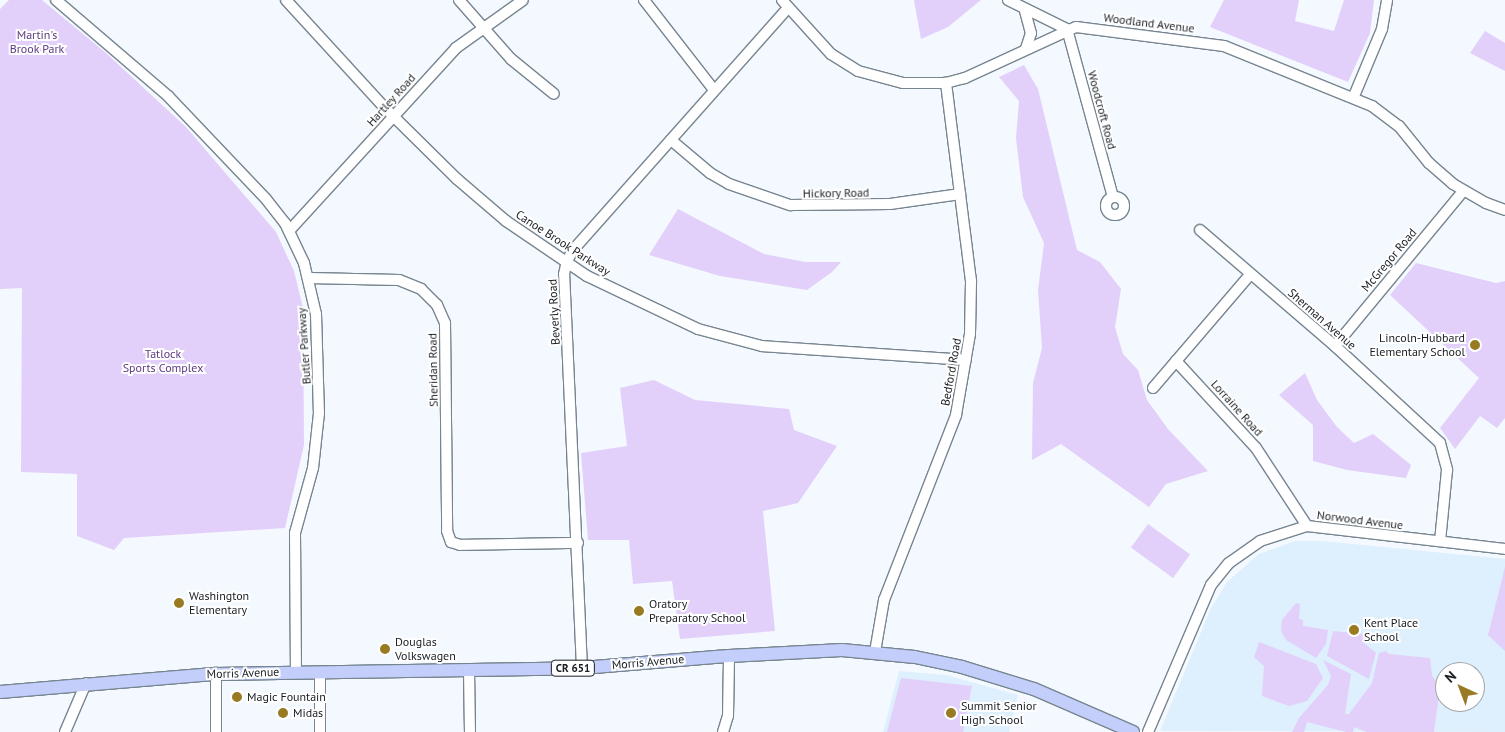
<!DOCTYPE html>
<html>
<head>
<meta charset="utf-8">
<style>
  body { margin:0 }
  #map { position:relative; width:1505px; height:732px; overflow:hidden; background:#f3f9fe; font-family:"PT Sans",sans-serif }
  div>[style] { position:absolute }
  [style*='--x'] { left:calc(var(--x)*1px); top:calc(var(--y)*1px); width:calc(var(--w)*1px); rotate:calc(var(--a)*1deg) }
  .built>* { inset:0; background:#deeffd }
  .green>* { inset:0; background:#e2d0fb; transform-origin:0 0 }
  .roads { filter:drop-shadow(1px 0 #778590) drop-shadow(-1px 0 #778590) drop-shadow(0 1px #778590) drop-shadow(0 -1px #778590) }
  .minor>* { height:10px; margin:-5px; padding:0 5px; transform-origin:5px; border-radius:5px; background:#fff }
  .minor>.ring { margin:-5px; padding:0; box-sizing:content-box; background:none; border:10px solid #fff; border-radius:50% }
  .major>* { height:12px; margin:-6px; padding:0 6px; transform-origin:6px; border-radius:6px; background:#c4cefa }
  .dots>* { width:14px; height:14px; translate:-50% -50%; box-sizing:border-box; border:2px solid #fff; border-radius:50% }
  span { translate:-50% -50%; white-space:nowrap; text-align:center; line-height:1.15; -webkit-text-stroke:4px #fff; paint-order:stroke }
  .shield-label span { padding:1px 4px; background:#fff; border:1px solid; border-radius:4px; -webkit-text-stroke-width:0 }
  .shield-label { font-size:11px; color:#191e23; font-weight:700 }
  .street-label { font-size:12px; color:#191e23 }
  .park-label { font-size:12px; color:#5d3b81 }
  .poi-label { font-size:12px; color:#191e23 }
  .right { translate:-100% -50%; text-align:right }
  .left { translate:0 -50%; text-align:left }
  .north { position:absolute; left:1435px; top:662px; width:50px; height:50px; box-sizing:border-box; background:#fff; border:1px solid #a3a5a7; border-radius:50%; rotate:317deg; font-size:14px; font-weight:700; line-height:20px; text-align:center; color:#191e23 }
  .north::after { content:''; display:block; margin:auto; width:18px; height:22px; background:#987a23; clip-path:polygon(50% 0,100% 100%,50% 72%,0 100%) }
</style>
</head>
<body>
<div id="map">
  <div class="built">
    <div style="clip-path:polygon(evenodd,1295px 541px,1322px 541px,1505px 559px,1505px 732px,1160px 731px,1211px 608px,1227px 582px,1259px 554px,1295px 541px,1445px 672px,1475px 672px,1475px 702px,1445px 702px,1445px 672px)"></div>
    <div style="clip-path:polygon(899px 671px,946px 675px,1018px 695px,1009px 732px,883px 732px)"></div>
  </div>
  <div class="green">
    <div style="clip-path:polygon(9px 0,42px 0,106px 53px,186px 127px,276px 232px,294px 271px,303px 308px,304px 445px,285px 528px,124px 538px,114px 550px,77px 536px,77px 474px,21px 472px,22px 288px,0 289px,0 9px)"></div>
    <div style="clip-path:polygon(914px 0,981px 0,948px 27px,921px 39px)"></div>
    <div style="clip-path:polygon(1224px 0,1299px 0,1295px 21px,1334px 31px,1344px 0,1374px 0,1370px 33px,1348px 82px,1210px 27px)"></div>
    <div style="clip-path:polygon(1485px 31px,1505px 43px,1505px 71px,1470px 53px)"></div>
    <div style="clip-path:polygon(1024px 65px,1038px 89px,1077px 250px,1100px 262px,1121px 289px,1115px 327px,1123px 354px,1138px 370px,1147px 400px,1168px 429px,1208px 471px,1166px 484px,1149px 507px,1061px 444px,1032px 460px,1033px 383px,1042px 348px,1038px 290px,1044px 243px,1023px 197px,1016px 138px,1019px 101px,999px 77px)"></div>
    <div style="clip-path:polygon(678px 209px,764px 254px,805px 262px,841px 262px,832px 272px,807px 290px,720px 276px,649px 255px)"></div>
    <div style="clip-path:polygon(1416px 263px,1496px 283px,1505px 281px,1505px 418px,1497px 428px,1480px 416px,1455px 449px,1440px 428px,1479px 378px,1390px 295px)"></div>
    <div style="clip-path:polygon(1305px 373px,1317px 400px,1337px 427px,1354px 443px,1373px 434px,1411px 465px,1406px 478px,1347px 470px,1313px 461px,1313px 425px,1279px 395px)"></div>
    <div style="clip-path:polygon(654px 380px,695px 400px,789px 409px,794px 430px,837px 446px,798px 503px,763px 511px,775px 631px,680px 639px,672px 581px,633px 584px,629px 540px,588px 540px,581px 453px,627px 446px,620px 388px)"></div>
    <div style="left:1148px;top:524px;width:52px;height:29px;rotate:36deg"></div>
    <div style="clip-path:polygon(1505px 567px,1505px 651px,1488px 635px)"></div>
    <div style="clip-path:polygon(1296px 603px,1300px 604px,1299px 619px,1303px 620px,1303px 626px,1328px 630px,1326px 644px,1316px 658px,1286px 640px,1281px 631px,1282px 620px)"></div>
    <div style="clip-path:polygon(1333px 631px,1363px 634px,1363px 642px,1376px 653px,1369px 679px,1327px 656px)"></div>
    <div style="clip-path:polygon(1259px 642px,1316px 664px,1323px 678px,1307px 701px,1289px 706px,1262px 696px,1264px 666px,1254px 657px)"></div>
    <div style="clip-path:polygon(1386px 651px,1389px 654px,1430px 658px,1432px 675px,1440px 688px,1434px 732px,1367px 732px,1354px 727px,1353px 732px,1346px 732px,1307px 722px,1304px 732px,1292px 732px,1299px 718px,1328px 685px,1331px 676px,1323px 660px,1351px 674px,1345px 714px,1349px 714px,1372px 683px,1379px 653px)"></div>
    <div style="clip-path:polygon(901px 678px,972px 686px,963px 732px,887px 732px)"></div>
  </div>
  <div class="roads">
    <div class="minor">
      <div style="--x:56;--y:0;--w:148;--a:40.6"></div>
      <div style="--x:168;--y:96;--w:142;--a:46.4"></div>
      <div style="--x:266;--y:199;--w:31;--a:52"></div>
      <div style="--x:285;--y:223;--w:44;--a:64.6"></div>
      <div style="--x:304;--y:263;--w:52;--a:76.8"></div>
      <div style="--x:316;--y:314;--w:99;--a:88.3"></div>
      <div style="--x:319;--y:413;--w:55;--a:96.2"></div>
      <div style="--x:313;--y:468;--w:67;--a:105.5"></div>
      <div style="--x:295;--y:533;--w:138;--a:89.6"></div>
      <div style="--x:286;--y:0;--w:148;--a:47.5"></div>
      <div style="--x:386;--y:109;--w:100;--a:44.6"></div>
      <div style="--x:457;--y:179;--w:65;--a:40.6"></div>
      <div style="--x:506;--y:221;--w:98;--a:34.2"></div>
      <div style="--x:587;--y:276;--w:123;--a:25.5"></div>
      <div style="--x:698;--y:329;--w:66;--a:14.9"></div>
      <div style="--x:762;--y:346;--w:204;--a:3.9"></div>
      <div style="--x:459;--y:0;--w:79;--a:48.6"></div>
      <div style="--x:511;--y:59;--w:55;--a:39.1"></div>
      <div style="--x:644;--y:0;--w:114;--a:52.1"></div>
      <div style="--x:782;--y:0;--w:73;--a:47.8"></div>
      <div style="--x:831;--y:54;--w:32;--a:32"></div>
      <div style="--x:858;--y:71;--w:47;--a:14.9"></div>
      <div style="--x:903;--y:83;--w:43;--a:0"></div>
      <div style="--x:946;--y:83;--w:20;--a:-15"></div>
      <div style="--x:965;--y:78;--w:122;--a:-24.7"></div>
      <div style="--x:1076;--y:27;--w:149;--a:7.3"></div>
      <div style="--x:1224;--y:46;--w:160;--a:22.1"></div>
      <div style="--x:1372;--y:106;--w:34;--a:37"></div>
      <div style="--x:1399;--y:126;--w:48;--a:51"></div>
      <div style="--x:1429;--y:163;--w:32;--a:41"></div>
      <div style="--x:1453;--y:184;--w:38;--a:30"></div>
      <div style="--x:1486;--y:203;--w:20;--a:20"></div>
      <div style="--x:1008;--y:0;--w:66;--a:26.2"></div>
      <div style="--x:1067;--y:29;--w:174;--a:74.7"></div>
      <div style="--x:1025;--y:11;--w:23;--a:75"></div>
      <div style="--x:1031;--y:33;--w:16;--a:108"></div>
      <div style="--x:1354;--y:96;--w:73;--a:-67.3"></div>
      <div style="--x:1382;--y:29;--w:29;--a:-80"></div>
      <div style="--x:671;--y:140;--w:51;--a:40.2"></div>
      <div style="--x:710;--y:173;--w:22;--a:30"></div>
      <div style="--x:729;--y:184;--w:65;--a:19"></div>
      <div style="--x:790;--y:205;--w:100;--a:-0.6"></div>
      <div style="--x:890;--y:204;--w:71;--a:-8.1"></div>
      <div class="ring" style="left:1106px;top:197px;width:8px;height:8px"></div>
      <div style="--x:1200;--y:230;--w:178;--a:40.7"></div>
      <div style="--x:1335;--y:346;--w:143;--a:42.7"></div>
      <div style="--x:1440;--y:443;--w:28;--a:75"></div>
      <div style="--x:1447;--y:470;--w:71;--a:95.6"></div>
      <div style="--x:289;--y:231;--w:248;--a:-47.6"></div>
      <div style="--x:456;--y:48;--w:82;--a:-35.6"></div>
      <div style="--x:309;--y:278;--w:90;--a:1.3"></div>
      <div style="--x:399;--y:280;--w:24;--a:22"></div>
      <div style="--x:421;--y:289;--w:23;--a:45"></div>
      <div style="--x:437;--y:305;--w:20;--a:66"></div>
      <div style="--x:445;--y:323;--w:208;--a:89.4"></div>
      <div style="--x:447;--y:531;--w:12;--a:70"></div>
      <div style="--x:451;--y:542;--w:9;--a:18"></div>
      <div style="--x:460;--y:545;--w:118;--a:-1"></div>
      <div style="--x:1335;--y:346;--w:201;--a:-50.4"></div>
      <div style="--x:1176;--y:361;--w:118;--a:47.4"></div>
      <div style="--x:1256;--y:448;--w:93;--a:56.8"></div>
      <div style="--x:1153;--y:388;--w:149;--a:-49.4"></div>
      <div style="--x:875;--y:652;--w:53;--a:-80.2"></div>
      <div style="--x:884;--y:600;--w:199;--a:-68.7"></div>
      <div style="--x:956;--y:415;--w:82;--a:-80.2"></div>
      <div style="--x:970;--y:334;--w:53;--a:-88.9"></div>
      <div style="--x:971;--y:281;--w:200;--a:-97.2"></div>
      <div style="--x:582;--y:668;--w:394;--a:-92.6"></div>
      <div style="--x:564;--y:274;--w:13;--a:-77"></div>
      <div style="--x:567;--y:261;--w:13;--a:-61"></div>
      <div style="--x:573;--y:250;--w:324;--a:-48.4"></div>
      <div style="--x:469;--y:670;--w:62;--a:89.1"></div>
      <div style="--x:65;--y:732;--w:53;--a:-66.8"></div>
      <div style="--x:216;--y:732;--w:58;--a:-90"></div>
      <div style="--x:320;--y:732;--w:60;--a:-90"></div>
      <div style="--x:723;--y:732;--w:17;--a:-73"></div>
      <div style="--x:728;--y:716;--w:60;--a:-89"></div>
      <div style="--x:1148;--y:732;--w:160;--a:-66.8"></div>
      <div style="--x:1211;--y:585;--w:28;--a:-51"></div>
      <div style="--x:1229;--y:563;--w:38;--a:-35"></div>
      <div style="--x:1260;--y:541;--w:49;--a:-17.7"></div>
      <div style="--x:1307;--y:526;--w:199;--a:6.6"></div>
    </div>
    <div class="major">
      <div style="--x:0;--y:692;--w:217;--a:-4.8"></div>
      <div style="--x:216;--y:674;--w:366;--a:-0.9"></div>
      <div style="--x:582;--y:668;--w:147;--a:-4.7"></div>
      <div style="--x:729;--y:656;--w:113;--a:-3"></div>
      <div style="--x:842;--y:650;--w:73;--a:5.5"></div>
      <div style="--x:915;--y:657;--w:48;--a:12"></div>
      <div style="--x:962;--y:667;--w:75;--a:17"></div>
      <div style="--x:1034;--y:689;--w:108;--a:23.5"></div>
    </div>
  </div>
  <div class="dots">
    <div style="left:1475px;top:345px;background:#987a23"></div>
    <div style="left:179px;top:603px;background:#987a23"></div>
    <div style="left:639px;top:611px;background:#987a23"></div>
    <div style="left:1354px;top:630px;background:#987a23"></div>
    <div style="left:385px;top:649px;background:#987a23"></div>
    <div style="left:237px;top:697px;background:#987a23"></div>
    <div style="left:283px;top:713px;background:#987a23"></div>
    <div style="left:951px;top:713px;background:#987a23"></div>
  </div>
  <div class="shield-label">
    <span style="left:573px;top:668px">CR 651</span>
  </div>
  <div class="street-label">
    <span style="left:1149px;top:23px;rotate:7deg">Woodland Avenue</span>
    <span style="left:391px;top:100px;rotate:-48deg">Hartley Road</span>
    <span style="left:1102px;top:110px;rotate:75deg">Woodcroft Road</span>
    <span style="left:836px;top:193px;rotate:-1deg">Hickory Road</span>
    <span style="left:563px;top:243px;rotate:33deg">Canoe Brook Parkway</span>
    <span style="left:1389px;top:260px;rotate:-50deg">McGregor Road</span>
    <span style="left:554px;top:312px;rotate:-93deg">Beverly Road</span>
    <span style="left:1322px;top:319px;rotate:41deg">Sherman Avenue</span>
    <span style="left:304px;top:346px;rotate:-94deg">Butler Parkway</span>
    <span style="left:433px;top:370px;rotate:-91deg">Sheridan Road</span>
    <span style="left:951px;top:372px;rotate:-80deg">Bedford Road</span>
    <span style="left:1237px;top:408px;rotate:48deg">Lorraine Road</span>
    <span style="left:1360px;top:520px;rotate:7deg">Norwood Avenue</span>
    <span style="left:648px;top:662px;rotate:-5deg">Morris Avenue</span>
    <span style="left:243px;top:673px;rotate:-2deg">Morris Avenue</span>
  </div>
  <div class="park-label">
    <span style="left:37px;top:42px">Martin's<br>Brook Park</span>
    <span style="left:163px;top:361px">Tatlock<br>Sports Complex</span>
  </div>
  <div class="poi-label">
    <span class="right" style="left:1465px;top:345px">Lincoln-Hubbard<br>Elementary School</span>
    <span class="left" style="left:189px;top:603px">Washington<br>Elementary</span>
    <span class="left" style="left:649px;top:611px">Oratory<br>Preparatory School</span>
    <span class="left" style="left:1364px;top:630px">Kent Place<br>School</span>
    <span class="left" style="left:395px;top:649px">Douglas<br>Volkswagen</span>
    <span class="left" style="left:247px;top:697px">Magic Fountain</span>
    <span class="left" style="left:961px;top:713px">Summit Senior<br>High School</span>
    <span class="left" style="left:293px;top:713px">Midas</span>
  </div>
  <div class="north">N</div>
</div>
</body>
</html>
